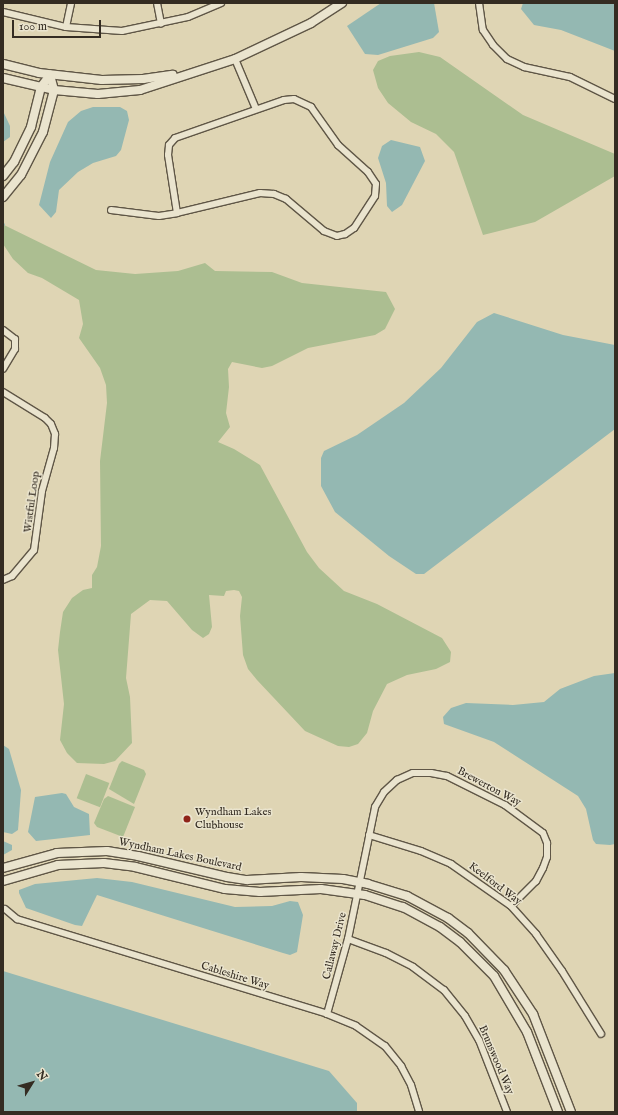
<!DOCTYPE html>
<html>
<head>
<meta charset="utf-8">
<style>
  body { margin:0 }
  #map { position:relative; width:618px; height:1115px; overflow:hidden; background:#dfd5b4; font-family:"IM FELL English",serif }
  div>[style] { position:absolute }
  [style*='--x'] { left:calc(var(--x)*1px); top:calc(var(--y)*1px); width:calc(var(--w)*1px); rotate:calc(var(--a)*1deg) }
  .green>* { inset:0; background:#acbe91; transform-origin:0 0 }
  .water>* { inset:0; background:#94b8b2 }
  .stream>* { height:2px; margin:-1px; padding:0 1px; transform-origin:1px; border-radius:1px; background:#94b8b2 }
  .roads { filter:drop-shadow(1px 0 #5f5646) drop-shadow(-1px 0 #5f5646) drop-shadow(0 1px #5f5646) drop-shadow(0 -1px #5f5646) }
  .minor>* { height:6px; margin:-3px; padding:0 3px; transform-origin:3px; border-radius:3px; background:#eae4ce }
  .tertiary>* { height:8px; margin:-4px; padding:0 4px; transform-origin:4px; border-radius:4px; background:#eae4ce }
  .dots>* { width:11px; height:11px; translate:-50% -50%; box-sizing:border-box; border:2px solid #eae4ce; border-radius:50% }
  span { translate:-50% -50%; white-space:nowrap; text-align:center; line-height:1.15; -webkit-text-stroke:3px #eae4ce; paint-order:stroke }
  .street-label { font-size:11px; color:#342c22 }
  .poi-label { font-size:11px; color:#342c22 }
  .left { translate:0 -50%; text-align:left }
  .frame { position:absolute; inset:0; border:4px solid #342c22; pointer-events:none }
  .north { position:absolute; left:12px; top:1063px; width:40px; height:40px; -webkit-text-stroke:3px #eae4ce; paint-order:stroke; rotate:53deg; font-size:11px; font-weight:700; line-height:16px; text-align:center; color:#342c22 }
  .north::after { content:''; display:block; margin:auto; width:14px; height:18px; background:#342c22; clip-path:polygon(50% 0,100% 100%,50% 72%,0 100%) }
  .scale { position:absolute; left:12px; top:20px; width:89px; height:18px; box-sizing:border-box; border:2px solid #342c22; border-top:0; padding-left:5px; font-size:12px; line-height:14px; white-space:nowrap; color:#342c22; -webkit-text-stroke:3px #eae4ce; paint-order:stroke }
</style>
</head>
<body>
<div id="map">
  <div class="green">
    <div style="clip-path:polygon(419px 52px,440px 57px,523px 115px,615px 154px,615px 176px,535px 222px,483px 235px,454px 152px,436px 134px,411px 122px,388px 103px,378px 88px,373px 70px,378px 61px,390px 56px)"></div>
    <div style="clip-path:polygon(4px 225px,96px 270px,135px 274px,178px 271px,205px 263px,215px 271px,272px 272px,302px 283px,386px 292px,395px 309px,385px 329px,375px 335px,308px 348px,272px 366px,262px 368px,232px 362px,228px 369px,229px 387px,226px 413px,230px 427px,218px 442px,234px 449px,260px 465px,307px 552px,319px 568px,344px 591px,377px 604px,442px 638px,451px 652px,450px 662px,436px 669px,407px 675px,387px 684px,373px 711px,367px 733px,358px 744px,349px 747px,338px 746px,305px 731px,257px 680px,248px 669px,243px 655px,240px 616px,242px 597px,239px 591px,234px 590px,226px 591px,224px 596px,209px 595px,212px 627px,209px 634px,203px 638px,192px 630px,167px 601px,150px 600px,131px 614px,126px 678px,130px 697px,132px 743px,115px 761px,104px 764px,77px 763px,67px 753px,60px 740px,64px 704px,58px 650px,60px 632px,63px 612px,72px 598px,83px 590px,92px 588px,92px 575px,97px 567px,101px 546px,100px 461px,107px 403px,106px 385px,100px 368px,79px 338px,83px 324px,79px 300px,42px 278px,28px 273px,13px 259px,3px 244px)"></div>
    <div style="clip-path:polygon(122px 761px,144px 770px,146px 774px,134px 804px,109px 789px,119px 764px)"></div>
    <div style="left:86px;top:774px;width:25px;height:26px;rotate:21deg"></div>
    <div style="clip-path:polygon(108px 796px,135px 807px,123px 837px,97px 827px,94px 823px,104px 799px)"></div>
  </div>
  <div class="water">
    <div style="clip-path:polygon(381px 3px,434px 3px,439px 32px,433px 38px,378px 55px,365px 54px,347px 26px)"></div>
    <div style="clip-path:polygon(523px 3px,615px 3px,615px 51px,561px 30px,534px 25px,521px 9px)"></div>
    <div style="clip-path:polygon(93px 107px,120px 107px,127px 111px,129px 120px,121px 150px,116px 156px,93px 163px,78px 172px,59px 190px,56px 212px,51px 218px,39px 205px,50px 162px,68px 122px,81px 111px)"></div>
    <div style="clip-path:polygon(3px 111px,10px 126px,10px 137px,3px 142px)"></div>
    <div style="clip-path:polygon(391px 140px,420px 147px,425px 161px,402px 205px,392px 212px,387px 206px,386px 183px,378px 158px,382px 146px)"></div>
    <div style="clip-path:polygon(494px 313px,563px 335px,615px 345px,615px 429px,424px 574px,416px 574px,389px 556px,335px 512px,321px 486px,321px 458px,324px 451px,357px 435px,404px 403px,441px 368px,477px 322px)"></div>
    <div style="clip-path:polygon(615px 673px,615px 844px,610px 845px,596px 844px,593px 840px,586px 809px,578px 796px,494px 742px,444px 724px,443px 717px,451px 708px,466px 703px,513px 705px,544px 702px,560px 689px,594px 676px)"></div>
    <div style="clip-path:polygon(3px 745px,9px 749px,21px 790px,18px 830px,12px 834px,3px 832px)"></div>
    <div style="clip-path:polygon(62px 793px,66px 794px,74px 807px,89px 814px,90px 835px,36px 841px,28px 832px,35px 797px)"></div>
    <div style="clip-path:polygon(3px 841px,12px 845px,12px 850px,3px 855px)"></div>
    <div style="clip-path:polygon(97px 878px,132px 882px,235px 907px,272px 906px,290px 901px,298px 902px,303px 915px,297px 952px,290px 955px,283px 953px,97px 895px,82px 926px,75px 925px,26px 908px,19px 893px,19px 890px,35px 884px)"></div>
    <div style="clip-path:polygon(3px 971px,329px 1071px,357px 1103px,357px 1112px,3px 1112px)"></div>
  </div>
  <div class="stream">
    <div style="--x:3;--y:223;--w:2;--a:63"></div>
  </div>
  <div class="roads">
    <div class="minor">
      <div style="--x:157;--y:3;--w:21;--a:79"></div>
      <div style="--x:479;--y:3;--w:27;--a:82"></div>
      <div style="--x:483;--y:30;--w:18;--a:56"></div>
      <div style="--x:493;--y:45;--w:20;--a:45"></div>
      <div style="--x:507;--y:59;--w:19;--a:25"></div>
      <div style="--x:524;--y:67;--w:47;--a:12.3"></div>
      <div style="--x:570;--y:77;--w:50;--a:26.1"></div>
      <div style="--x:3;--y:12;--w:65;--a:13.4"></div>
      <div style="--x:66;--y:27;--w:56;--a:4.1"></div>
      <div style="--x:122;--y:31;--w:67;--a:-12"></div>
      <div style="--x:188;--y:17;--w:36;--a:-23"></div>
      <div style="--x:66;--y:27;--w:25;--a:-78"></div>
      <div style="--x:235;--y:59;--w:54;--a:67.2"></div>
      <div style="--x:294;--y:99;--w:19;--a:25"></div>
      <div style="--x:311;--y:107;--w:47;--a:54.6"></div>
      <div style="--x:338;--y:145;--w:40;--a:42"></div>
      <div style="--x:368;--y:172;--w:14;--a:56"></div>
      <div style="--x:376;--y:184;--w:12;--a:95"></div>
      <div style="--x:375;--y:196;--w:38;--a:123"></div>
      <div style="--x:354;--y:228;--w:11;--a:146"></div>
      <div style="--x:345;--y:234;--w:8;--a:166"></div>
      <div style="--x:337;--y:236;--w:14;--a:-159"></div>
      <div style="--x:324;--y:231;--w:50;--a:-139.9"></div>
      <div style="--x:286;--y:199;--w:13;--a:-157"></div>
      <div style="--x:274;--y:194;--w:14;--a:-176"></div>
      <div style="--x:260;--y:193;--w:85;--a:166.5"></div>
      <div style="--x:177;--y:213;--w:59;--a:-98.8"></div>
      <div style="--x:168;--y:155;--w:10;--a:-84"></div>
      <div style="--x:169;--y:145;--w:9;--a:-49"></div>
      <div style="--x:175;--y:138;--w:115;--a:-19.2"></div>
      <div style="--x:284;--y:100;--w:10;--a:-6"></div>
      <div style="--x:111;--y:210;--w:48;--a:7.1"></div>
      <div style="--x:159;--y:216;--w:18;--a:-9"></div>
      <div style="--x:3;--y:330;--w:15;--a:37"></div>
      <div style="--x:15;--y:339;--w:10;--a:90"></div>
      <div style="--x:15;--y:349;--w:23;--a:121"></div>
      <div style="--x:3;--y:392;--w:49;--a:31.8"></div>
      <div style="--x:45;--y:418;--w:8;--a:45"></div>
      <div style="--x:51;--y:424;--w:11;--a:68"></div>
      <div style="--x:55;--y:434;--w:14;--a:94"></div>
      <div style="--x:54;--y:448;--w:45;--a:105.6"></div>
      <div style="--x:42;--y:491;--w:60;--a:97.7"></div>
      <div style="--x:34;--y:550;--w:34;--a:130"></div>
      <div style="--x:12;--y:576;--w:10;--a:156"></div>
      <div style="--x:369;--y:835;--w:54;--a:17.1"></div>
      <div style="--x:421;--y:851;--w:33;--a:23"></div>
      <div style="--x:451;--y:864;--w:73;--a:35"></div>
      <div style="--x:511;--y:906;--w:38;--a:48"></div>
      <div style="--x:536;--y:934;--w:45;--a:54.9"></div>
      <div style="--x:562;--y:971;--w:74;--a:58.2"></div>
      <div style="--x:5;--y:909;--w:16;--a:40"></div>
      <div style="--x:17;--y:919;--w:324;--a:17"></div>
      <div style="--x:327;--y:1014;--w:31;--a:22"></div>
      <div style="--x:356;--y:1026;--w:35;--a:35"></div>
      <div style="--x:385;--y:1046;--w:26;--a:51"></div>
      <div style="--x:401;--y:1066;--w:21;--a:62"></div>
      <div style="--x:411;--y:1085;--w:28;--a:73"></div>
      <div style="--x:348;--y:939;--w:40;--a:20.2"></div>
      <div style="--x:386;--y:953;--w:30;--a:27"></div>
      <div style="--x:413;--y:967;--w:39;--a:37"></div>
      <div style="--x:444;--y:990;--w:33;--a:51"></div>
      <div style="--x:465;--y:1016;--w:28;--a:60"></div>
      <div style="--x:479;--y:1040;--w:77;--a:68.7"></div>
      <div style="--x:327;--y:1014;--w:78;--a:-74.4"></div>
      <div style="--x:348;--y:939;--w:135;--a:-78.4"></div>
      <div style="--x:375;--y:807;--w:17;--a:-59"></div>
      <div style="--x:384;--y:792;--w:18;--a:-43"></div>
      <div style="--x:397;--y:780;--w:17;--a:-24"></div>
      <div style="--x:413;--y:773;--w:18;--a:0"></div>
      <div style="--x:431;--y:773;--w:16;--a:11"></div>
      <div style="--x:447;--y:776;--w:65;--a:26.6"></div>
      <div style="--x:505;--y:805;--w:47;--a:36.4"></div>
      <div style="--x:543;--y:833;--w:11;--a:68"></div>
      <div style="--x:547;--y:843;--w:14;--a:90"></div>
      <div style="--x:547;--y:857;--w:12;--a:110"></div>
      <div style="--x:543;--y:868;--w:15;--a:118"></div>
      <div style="--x:536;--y:881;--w:35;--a:135"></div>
    </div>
    <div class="tertiary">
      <div style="--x:3;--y:64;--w:37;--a:14"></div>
      <div style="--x:39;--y:73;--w:63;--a:6.3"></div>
      <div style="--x:102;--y:80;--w:41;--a:-1.4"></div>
      <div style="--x:143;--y:79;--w:30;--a:-8"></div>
      <div style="--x:3;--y:78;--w:52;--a:13.2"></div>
      <div style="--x:54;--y:90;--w:44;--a:5.2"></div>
      <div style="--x:98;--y:94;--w:42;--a:-5.4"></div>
      <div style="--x:140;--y:90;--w:100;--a:-18.1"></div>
      <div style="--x:235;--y:59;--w:84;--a:-25.3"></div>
      <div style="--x:311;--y:23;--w:37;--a:-33"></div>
      <div style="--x:3;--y:176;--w:18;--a:-52"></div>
      <div style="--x:14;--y:162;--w:39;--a:-64"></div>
      <div style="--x:31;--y:127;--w:41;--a:-76"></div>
      <div style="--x:41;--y:87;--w:15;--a:-53"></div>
      <div style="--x:3;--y:197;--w:28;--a:-51"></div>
      <div style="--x:21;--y:175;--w:48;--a:-62.9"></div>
      <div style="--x:43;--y:132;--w:43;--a:-75.3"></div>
      <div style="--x:54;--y:90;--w:16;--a:-105"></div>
      <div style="--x:3;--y:868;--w:56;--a:-15.5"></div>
      <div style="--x:57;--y:853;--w:50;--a:-2.3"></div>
      <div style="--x:107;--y:851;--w:31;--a:9"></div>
      <div style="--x:138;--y:856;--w:91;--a:13.3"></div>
      <div style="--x:227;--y:877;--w:20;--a:9"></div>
      <div style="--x:247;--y:880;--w:54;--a:-3.2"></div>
      <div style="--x:301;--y:877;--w:42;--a:2.7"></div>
      <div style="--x:343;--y:879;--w:25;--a:11"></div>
      <div style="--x:368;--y:884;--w:41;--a:17.1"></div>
      <div style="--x:407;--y:896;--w:47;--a:28.2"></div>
      <div style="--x:448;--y:918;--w:25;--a:37"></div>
      <div style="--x:468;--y:933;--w:52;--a:45.8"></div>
      <div style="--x:504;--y:970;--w:53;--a:56.6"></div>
      <div style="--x:533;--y:1014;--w:105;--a:68.8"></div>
      <div style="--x:3;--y:881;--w:57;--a:-16.2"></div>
      <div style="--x:58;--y:865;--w:46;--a:-2.5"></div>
      <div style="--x:104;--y:863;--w:31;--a:7"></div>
      <div style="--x:135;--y:867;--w:93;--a:13.7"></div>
      <div style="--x:225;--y:889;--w:35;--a:5"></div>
      <div style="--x:260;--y:892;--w:61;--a:-2.8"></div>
      <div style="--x:321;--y:889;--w:44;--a:7.8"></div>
      <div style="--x:365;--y:895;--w:40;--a:18"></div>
      <div style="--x:403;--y:907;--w:42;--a:28.4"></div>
      <div style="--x:440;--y:927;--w:25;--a:37"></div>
      <div style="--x:460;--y:942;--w:48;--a:45"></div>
      <div style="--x:494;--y:976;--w:65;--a:59.5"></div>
      <div style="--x:527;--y:1032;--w:86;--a:68.8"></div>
    </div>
  </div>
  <div class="dots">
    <div style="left:187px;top:819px;background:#8f2418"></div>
  </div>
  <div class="street-label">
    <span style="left:32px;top:502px;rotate:-82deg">Wistful Loop</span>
    <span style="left:489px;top:787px;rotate:28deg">Brewerton Way</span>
    <span style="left:180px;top:855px;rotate:12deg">Wyndham Lakes Boulevard</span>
    <span style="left:495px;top:884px;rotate:37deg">Keelford Way</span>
    <span style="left:335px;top:946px;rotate:-76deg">Callaway Drive</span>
    <span style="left:235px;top:976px;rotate:17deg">Cableshire Way</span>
    <span style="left:496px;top:1060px;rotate:67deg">Brunswood Way</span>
  </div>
  <div class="poi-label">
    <span class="left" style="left:195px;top:819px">Wyndham Lakes<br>Clubhouse</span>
  </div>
  <div class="frame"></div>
  <div class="north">N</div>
  <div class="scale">100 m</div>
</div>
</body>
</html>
